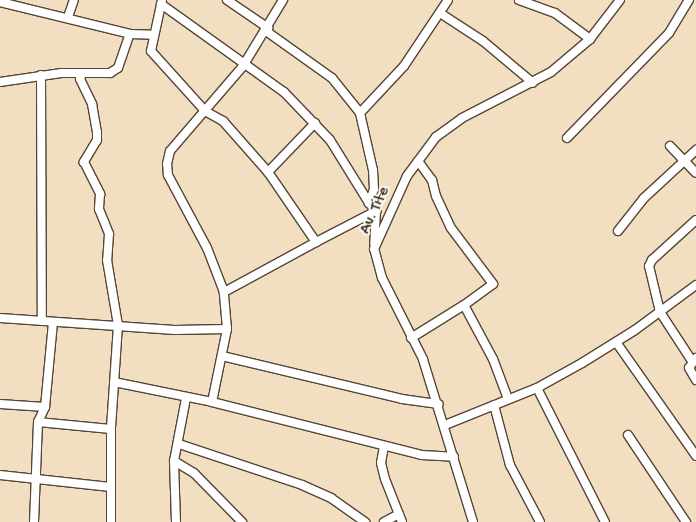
<!DOCTYPE html>
<html>
<head>
<meta charset="utf-8">
<style>
  body { margin:0 }
  #map { position:relative; width:696px; height:522px; overflow:hidden; background:#f2dfc1; font-family:"Gochi Hand",sans-serif }
  div>[style] { position:absolute }
  [style*='--x'] { left:calc(var(--x)*1px); top:calc(var(--y)*1px); width:calc(var(--w)*1px); rotate:calc(var(--a)*1deg) }
  .roads { filter:drop-shadow(1px 0 #564536) drop-shadow(-1px 0 #564536) drop-shadow(0 1px #564536) drop-shadow(0 -1px #564536) }
  .minor>* { height:8px; margin:-4px; padding:0 4px; transform-origin:4px; border-radius:4px; background:#fff }
  span { translate:-50% -50%; white-space:nowrap; text-align:center; line-height:1.15; -webkit-text-stroke:4px #fdfcf7; paint-order:stroke }
  .street-label { font-size:16px; color:#3b2a1e }
</style>
</head>
<body>
<div id="map">
  <div class="roads">
    <div class="minor">
      <div style="--x:162;--y:0;--w:52;--a:102.2"></div>
      <div style="--x:151;--y:51;--w:81;--a:48"></div>
      <div style="--x:205;--y:111;--w:21;--a:29"></div>
      <div style="--x:223;--y:121;--w:68;--a:48.6"></div>
      <div style="--x:268;--y:172;--w:85;--a:55.6"></div>
      <div style="--x:316;--y:242;--w:68;--a:-27.3"></div>
      <div style="--x:227;--y:0;--w:50;--a:34.3"></div>
      <div style="--x:519;--y:0;--w:38;--a:20"></div>
      <div style="--x:555;--y:13;--w:44;--a:36.6"></div>
      <div style="--x:0;--y:2;--w:134;--a:13.8"></div>
      <div style="--x:130;--y:34;--w:24;--a:2"></div>
      <div style="--x:161;--y:4;--w:151;--a:35.6"></div>
      <div style="--x:284;--y:92;--w:66;--a:46.2"></div>
      <div style="--x:330;--y:140;--w:74;--a:58.2"></div>
      <div style="--x:440;--y:13;--w:51;--a:33.1"></div>
      <div style="--x:483;--y:41;--w:65;--a:40"></div>
      <div style="--x:68;--y:17;--w:18;--a:-71"></div>
      <div style="--x:266;--y:31;--w:81;--a:35.5"></div>
      <div style="--x:332;--y:78;--w:45;--a:51.3"></div>
      <div style="--x:360;--y:113;--w:58;--a:77.2"></div>
      <div style="--x:373;--y:170;--w:19;--a:87"></div>
      <div style="--x:374;--y:189;--w:15;--a:110"></div>
      <div style="--x:369;--y:203;--w:11;--a:49"></div>
      <div style="--x:376;--y:211;--w:33;--a:93"></div>
      <div style="--x:82;--y:73;--w:6;--a:108"></div>
      <div style="--x:80;--y:79;--w:28;--a:64"></div>
      <div style="--x:92;--y:104;--w:28;--a:80"></div>
      <div style="--x:97;--y:132;--w:8;--a:90"></div>
      <div style="--x:97;--y:140;--w:26;--a:121"></div>
      <div style="--x:84;--y:162;--w:36;--a:63"></div>
      <div style="--x:100;--y:194;--w:15;--a:94"></div>
      <div style="--x:99;--y:209;--w:27;--a:68"></div>
      <div style="--x:109;--y:234;--w:26;--a:94"></div>
      <div style="--x:107;--y:260;--w:66;--a:80.4"></div>
      <div style="--x:118;--y:325;--w:104;--a:93.9"></div>
      <div style="--x:111;--y:429;--w:93;--a:90"></div>
      <div style="--x:41;--y:75;--w:246;--a:89.8"></div>
      <div style="--x:0;--y:82;--w:62;--a:-8.4"></div>
      <div style="--x:61;--y:73;--w:49;--a:0"></div>
      <div style="--x:110;--y:73;--w:9;--a:-32"></div>
      <div style="--x:118;--y:68;--w:36;--a:-71"></div>
      <div style="--x:360;--y:113;--w:64;--a:-46.9"></div>
      <div style="--x:404;--y:66;--w:79;--a:-56.3"></div>
      <div style="--x:567;--y:138;--w:146;--a:-45.8"></div>
      <div style="--x:669;--y:33;--w:39;--a:-59"></div>
      <div style="--x:670;--y:146;--w:37;--a:46"></div>
      <div style="--x:418;--y:161;--w:24;--a:54"></div>
      <div style="--x:432;--y:180;--w:16;--a:76"></div>
      <div style="--x:436;--y:196;--w:35;--a:65"></div>
      <div style="--x:451;--y:228;--w:70;--a:53.1"></div>
      <div style="--x:493;--y:284;--w:36;--a:144"></div>
      <div style="--x:268;--y:172;--w:68;--a:-46.2"></div>
      <div style="--x:618;--y:231;--w:42;--a:-51.8"></div>
      <div style="--x:644;--y:198;--w:71;--a:-42.7"></div>
      <div style="--x:224;--y:292;--w:105;--a:-28.5"></div>
      <div style="--x:0;--y:318;--w:175;--a:3.9"></div>
      <div style="--x:175;--y:330;--w:52;--a:-1.1"></div>
      <div style="--x:411;--y:338;--w:62;--a:-31.9"></div>
      <div style="--x:464;--y:305;--w:61;--a:61.8"></div>
      <div style="--x:493;--y:359;--w:43;--a:69.4"></div>
      <div style="--x:616;--y:342;--w:139;--a:54.9"></div>
      <div style="--x:222;--y:356;--w:185;--a:13.4"></div>
      <div style="--x:402;--y:399;--w:37;--a:8"></div>
      <div style="--x:696;--y:358;--w:12;--a:125"></div>
      <div style="--x:689;--y:368;--w:14;--a:60"></div>
      <div style="--x:692;--y:361;--w:59;--a:-123.1"></div>
      <div style="--x:660;--y:312;--w:47;--a:-103.4"></div>
      <div style="--x:649;--y:266;--w:7;--a:-63"></div>
      <div style="--x:652;--y:260;--w:59;--a:-42.3"></div>
      <div style="--x:114;--y:382;--w:100;--a:11.5"></div>
      <div style="--x:212;--y:402;--w:216;--a:14.2"></div>
      <div style="--x:421;--y:455;--w:33;--a:3"></div>
      <div style="--x:537;--y:388;--w:150;--a:63.1"></div>
      <div style="--x:212;--y:402;--w:75;--a:-78.4"></div>
      <div style="--x:227;--y:329;--w:37;--a:-95"></div>
      <div style="--x:224;--y:292;--w:47;--a:-111.1"></div>
      <div style="--x:207;--y:248;--w:83;--a:-118.1"></div>
      <div style="--x:168;--y:175;--w:11;--a:-95"></div>
      <div style="--x:167;--y:164;--w:13;--a:-77"></div>
      <div style="--x:170;--y:151;--w:112;--a:-49.3"></div>
      <div style="--x:243;--y:66;--w:77;--a:-58.8"></div>
      <div style="--x:0;--y:404;--w:45;--a:3.8"></div>
      <div style="--x:494;--y:405;--w:62;--a:75.1"></div>
      <div style="--x:510;--y:465;--w:64;--a:62.2"></div>
      <div style="--x:38;--y:422;--w:73;--a:5.5"></div>
      <div style="--x:445;--y:425;--w:99;--a:-21.9"></div>
      <div style="--x:537;--y:388;--w:51;--a:-29.1"></div>
      <div style="--x:582;--y:363;--w:62;--a:-31.9"></div>
      <div style="--x:635;--y:330;--w:76;--a:-36.4"></div>
      <div style="--x:628;--y:435;--w:105;--a:56.3"></div>
      <div style="--x:179;--y:444;--w:130;--a:18.4"></div>
      <div style="--x:302;--y:485;--w:32;--a:24"></div>
      <div style="--x:331;--y:498;--w:42;--a:35.2"></div>
      <div style="--x:384;--y:446;--w:17;--a:100"></div>
      <div style="--x:381;--y:463;--w:16;--a:76"></div>
      <div style="--x:385;--y:479;--w:46;--a:68.4"></div>
      <div style="--x:174;--y:461;--w:23;--a:31"></div>
      <div style="--x:194;--y:473;--w:69;--a:45.6"></div>
      <div style="--x:0;--y:475;--w:111;--a:6.2"></div>
      <div style="--x:34;--y:522;--w:100;--a:-87.7"></div>
      <div style="--x:38;--y:422;--w:17;--a:-65"></div>
      <div style="--x:45;--y:407;--w:84;--a:-84.6"></div>
      <div style="--x:176;--y:522;--w:61;--a:-91.9"></div>
      <div style="--x:174;--y:461;--w:64;--a:-79.2"></div>
      <div style="--x:384;--y:522;--w:17;--a:-28"></div>
      <div style="--x:473;--y:522;--w:170;--a:-107.1"></div>
      <div style="--x:423;--y:359;--w:91;--a:-116.8"></div>
      <div style="--x:382;--y:278;--w:30;--a:-105"></div>
      <div style="--x:374;--y:249;--w:80;--a:-65.7"></div>
      <div style="--x:407;--y:176;--w:49;--a:-53.4"></div>
      <div style="--x:436;--y:137;--w:32;--a:-36"></div>
      <div style="--x:462;--y:118;--w:100;--a:-27.3"></div>
      <div style="--x:551;--y:72;--w:51;--a:-40.2"></div>
      <div style="--x:590;--y:39;--w:49;--a:-52.4"></div>
    </div>
  </div>
  <div class="street-label">
    <span style="left:376px;top:211px;rotate:-66deg">Av. Tite</span>
  </div>
</div>
</body>
</html>
